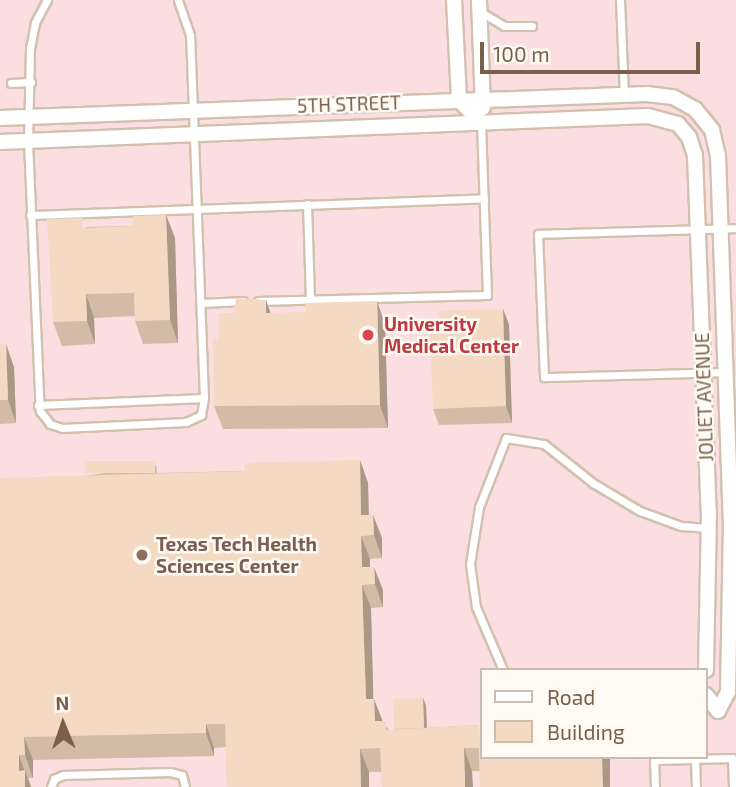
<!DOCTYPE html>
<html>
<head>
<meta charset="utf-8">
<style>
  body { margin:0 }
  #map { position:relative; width:736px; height:787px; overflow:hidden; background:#fdf8eb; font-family:"Exo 2",sans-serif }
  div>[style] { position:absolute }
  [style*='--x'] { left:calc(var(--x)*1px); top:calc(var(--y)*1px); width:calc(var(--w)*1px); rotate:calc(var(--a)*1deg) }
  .medical>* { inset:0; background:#fbdedf }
  .roads { filter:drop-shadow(2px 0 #d1c1af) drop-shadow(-2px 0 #d1c1af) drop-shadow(0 2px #d1c1af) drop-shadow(0 -2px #d1c1af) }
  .lane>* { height:7px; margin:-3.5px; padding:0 3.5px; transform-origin:3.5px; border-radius:3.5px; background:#fff }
  .street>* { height:14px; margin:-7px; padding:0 7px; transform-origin:7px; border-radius:7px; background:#fff }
  .wall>* { inset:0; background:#d2bba7 }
  .shaded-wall>* { inset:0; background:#ab9988; transform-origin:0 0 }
  .building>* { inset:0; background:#f4dac2; transform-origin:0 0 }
  .dots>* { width:19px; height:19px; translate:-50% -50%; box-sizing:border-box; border:4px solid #fffbf2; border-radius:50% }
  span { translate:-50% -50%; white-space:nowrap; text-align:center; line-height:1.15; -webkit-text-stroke:5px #fffbf2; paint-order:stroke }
  .street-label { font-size:19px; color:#7a604c }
  .health-label { font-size:19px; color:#be3a42; font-weight:700 }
  .left { translate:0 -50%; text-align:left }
  .education-label { font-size:19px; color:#785e54; font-weight:700 }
  .legend { position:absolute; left:480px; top:668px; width:228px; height:91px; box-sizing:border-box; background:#fffbf2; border:2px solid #cabdb0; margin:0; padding:9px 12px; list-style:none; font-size:21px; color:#7a604c }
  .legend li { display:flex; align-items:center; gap:14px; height:35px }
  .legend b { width:35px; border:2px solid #cabdb0 }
  .north { position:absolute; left:28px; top:689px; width:70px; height:70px; -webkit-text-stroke:5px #fffbf2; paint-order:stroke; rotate:358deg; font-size:19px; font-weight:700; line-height:28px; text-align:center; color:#7a604c }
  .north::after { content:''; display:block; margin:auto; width:24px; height:32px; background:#7a604c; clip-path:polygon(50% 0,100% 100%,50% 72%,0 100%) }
  .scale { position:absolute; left:480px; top:42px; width:220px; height:32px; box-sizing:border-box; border:4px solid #7a604c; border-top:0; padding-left:9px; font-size:21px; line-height:24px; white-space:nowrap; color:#7a604c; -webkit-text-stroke:5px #fffbf2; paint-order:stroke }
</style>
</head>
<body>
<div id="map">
  <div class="medical">
    <div style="clip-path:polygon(evenodd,0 0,736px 0,736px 787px,0 787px,0 0,482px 670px,706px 670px,706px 757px,482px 757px,482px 670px)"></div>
  </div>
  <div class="roads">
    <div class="lane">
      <div style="--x:47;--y:0;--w:26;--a:118"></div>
      <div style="--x:35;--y:23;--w:25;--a:101"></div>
      <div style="--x:30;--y:48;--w:93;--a:91.2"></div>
      <div style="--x:28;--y:141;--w:270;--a:87.5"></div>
      <div style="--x:40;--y:411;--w:16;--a:52"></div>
      <div style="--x:50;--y:424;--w:13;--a:18"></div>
      <div style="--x:62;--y:428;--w:124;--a:-2.8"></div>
      <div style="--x:186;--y:422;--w:17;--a:-25"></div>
      <div style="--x:201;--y:415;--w:17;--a:-80"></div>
      <div style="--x:620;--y:0;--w:95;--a:87.6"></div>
      <div style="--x:481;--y:12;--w:27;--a:31"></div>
      <div style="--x:504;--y:26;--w:28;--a:0"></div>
      <div style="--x:11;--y:83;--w:20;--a:-3"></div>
      <div style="--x:307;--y:204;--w:98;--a:88.2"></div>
      <div style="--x:30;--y:215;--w:454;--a:-2.1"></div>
      <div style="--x:258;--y:301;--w:229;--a:-1.5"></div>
      <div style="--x:487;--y:295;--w:172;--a:-92"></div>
      <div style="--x:201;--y:303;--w:42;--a:-2.7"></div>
      <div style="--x:725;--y:372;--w:181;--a:178.4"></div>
      <div style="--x:544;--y:377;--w:143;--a:-92.4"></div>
      <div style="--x:538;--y:234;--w:198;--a:-1.7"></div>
      <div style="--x:38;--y:405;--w:166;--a:-2.4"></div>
      <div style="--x:204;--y:398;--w:363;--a:-92.2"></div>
      <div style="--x:190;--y:35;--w:37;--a:-109"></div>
      <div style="--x:503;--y:670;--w:69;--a:-113.2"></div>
      <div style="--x:476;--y:607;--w:43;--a:-97.9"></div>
      <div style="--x:470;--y:564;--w:58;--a:-81"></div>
      <div style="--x:479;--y:507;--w:74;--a:-68.6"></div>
      <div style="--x:506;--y:438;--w:38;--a:9"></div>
      <div style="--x:544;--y:444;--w:63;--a:38.5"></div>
      <div style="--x:593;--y:483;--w:55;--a:30.8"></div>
      <div style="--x:640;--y:511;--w:44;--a:20.1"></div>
      <div style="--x:681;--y:526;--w:28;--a:4"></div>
      <div style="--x:695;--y:759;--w:28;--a:88"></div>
      <div style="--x:51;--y:787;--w:9;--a:-69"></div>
      <div style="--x:54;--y:779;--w:10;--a:-24"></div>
      <div style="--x:63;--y:775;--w:107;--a:-1.6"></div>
      <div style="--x:170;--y:772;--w:12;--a:14"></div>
      <div style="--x:182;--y:775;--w:12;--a:76"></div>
      <div style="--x:655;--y:787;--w:27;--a:-92"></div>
      <div style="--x:654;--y:760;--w:78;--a:-1.5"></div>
      <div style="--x:732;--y:758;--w:29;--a:88"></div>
    </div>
    <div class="street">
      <div style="--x:454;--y:0;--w:100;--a:87.1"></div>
      <div style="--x:459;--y:100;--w:32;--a:46"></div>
      <div style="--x:479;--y:0;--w:108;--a:87.9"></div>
      <div style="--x:0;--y:118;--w:647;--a:-2.12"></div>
      <div style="--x:647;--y:94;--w:26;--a:7"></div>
      <div style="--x:673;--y:97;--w:25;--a:29"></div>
      <div style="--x:695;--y:109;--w:27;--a:51"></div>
      <div style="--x:712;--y:130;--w:26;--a:77"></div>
      <div style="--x:718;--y:155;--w:366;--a:88"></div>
      <div style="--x:731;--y:521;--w:171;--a:91"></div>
      <div style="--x:728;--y:692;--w:21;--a:118"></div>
      <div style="--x:718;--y:711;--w:20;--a:-127"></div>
      <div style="--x:0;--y:142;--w:649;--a:-2.3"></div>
      <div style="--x:648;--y:116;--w:31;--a:15"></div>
      <div style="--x:678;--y:124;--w:17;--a:50"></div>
      <div style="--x:689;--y:137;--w:20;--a:72"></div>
      <div style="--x:695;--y:156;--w:357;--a:87.8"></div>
      <div style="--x:709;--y:513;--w:157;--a:91.1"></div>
    </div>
  </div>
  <div class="wall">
    <div style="clip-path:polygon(166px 215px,175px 238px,178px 343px,143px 344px,135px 321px,135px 316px,94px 318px,95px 344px,62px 346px,53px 322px,86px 227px,133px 226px)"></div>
    <div style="clip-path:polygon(266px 300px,270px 313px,385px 324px,388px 428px,223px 429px,214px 406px,219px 339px)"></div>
    <div style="clip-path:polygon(503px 309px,509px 325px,512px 423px,439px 425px,433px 409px,440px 334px)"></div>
    <div style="clip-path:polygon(0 344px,14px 367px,16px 423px,0 424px)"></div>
    <div style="clip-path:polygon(360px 460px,368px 483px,369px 515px,373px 515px,382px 538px,382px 558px,370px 559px,370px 567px,383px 590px,383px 607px,371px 608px,373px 699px,382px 721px,389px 730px,394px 730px,423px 698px,426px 706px,427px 728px,478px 725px,480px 771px,369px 772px,369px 787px,227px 787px,226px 747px,214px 748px,214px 756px,33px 760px,33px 778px,28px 778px,31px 787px,0 787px,85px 476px,156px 465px,157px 473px,244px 471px)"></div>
  </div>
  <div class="shaded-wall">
    <div style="clip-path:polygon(166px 215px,175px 238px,178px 343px,170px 320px)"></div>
    <div style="clip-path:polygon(86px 294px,94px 318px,95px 344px,87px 321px)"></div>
    <div style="clip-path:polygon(266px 300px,274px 323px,266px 313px)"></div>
    <div style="clip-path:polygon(377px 301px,385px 324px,388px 428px,380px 405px)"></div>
    <div style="clip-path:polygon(503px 309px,509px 325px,512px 423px,506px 406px)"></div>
    <div style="clip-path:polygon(6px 344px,14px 367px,16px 423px,8px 400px)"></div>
    <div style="clip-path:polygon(360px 460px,368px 483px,369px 535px,361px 515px)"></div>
    <div style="clip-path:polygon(373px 515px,382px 538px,382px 558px,374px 535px)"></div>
    <div style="clip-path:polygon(361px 536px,370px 559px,370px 584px,362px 567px)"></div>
    <div style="clip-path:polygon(374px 567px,383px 590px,383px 607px,375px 584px)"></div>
    <div style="clip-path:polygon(362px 585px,371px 608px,374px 722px,366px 699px)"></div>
    <div style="clip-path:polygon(423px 698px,426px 706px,427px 737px,424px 728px)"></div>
    <div style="clip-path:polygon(374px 699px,383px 722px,375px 721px)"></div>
    <div style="clip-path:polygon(206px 724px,214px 748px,214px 756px,206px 733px)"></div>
    <div style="clip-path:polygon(24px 737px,33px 760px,33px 778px,25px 755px)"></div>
    <div style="clip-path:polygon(464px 748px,472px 771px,473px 787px,465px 787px)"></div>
    <div style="clip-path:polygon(360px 749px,369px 772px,369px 787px,361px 787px)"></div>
    <div style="clip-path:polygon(19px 755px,25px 772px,25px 770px,31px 787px,25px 787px,19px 771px)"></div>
    <div style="left:602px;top:757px;width:8px;height:30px"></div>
  </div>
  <div class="building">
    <div style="clip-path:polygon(166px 215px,170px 320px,135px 321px,134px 293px,86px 294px,87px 321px,53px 322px,47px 219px,82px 218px,83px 228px,133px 226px,133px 216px)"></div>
    <div style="clip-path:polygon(236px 298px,266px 300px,266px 313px,306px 312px,305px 303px,377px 301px,380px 405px,214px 406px,213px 339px,219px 339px,219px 313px,234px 313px)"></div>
    <div style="clip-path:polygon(503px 309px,506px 406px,433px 409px,430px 334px,440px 334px,439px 311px)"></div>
    <div style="clip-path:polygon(0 344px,6px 344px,8px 400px,0 400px)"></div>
    <div style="clip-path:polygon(360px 460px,361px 515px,373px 515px,374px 535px,361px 536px,362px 567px,374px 567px,375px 584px,362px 585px,366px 699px,374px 699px,375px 721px,386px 721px,386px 730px,478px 725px,478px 732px,482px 732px,482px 757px,602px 757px,603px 787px,480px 787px,479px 748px,464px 748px,465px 787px,382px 787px,380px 748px,360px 749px,361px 787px,227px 787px,225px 724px,206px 724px,206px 733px,24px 737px,25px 755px,19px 755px,19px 771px,25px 770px,25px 787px,0 787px,0 478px,244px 471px,245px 463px)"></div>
    <div style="left:155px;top:461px;width:12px;height:70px;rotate:90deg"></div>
    <div style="left:423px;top:698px;width:30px;height:30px;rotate:88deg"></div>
  </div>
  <div class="dots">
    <div style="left:368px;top:335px;background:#e0444e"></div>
    <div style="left:142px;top:555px;background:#8d6e63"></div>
  </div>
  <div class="street-label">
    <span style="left:349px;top:104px;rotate:-2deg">5TH STREET</span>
    <span style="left:704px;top:397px;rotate:-92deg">JOLIET AVENUE</span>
  </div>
  <div class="health-label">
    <span class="left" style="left:384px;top:335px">University<br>Medical Center</span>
  </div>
  <div class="education-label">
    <span class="left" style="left:156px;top:555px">Texas Tech Health<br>Sciences Center</span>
  </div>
  <ul class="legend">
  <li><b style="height:9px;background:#fff"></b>Road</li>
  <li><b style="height:19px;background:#f4dac2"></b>Building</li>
  </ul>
  <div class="north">N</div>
  <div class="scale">100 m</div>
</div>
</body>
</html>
